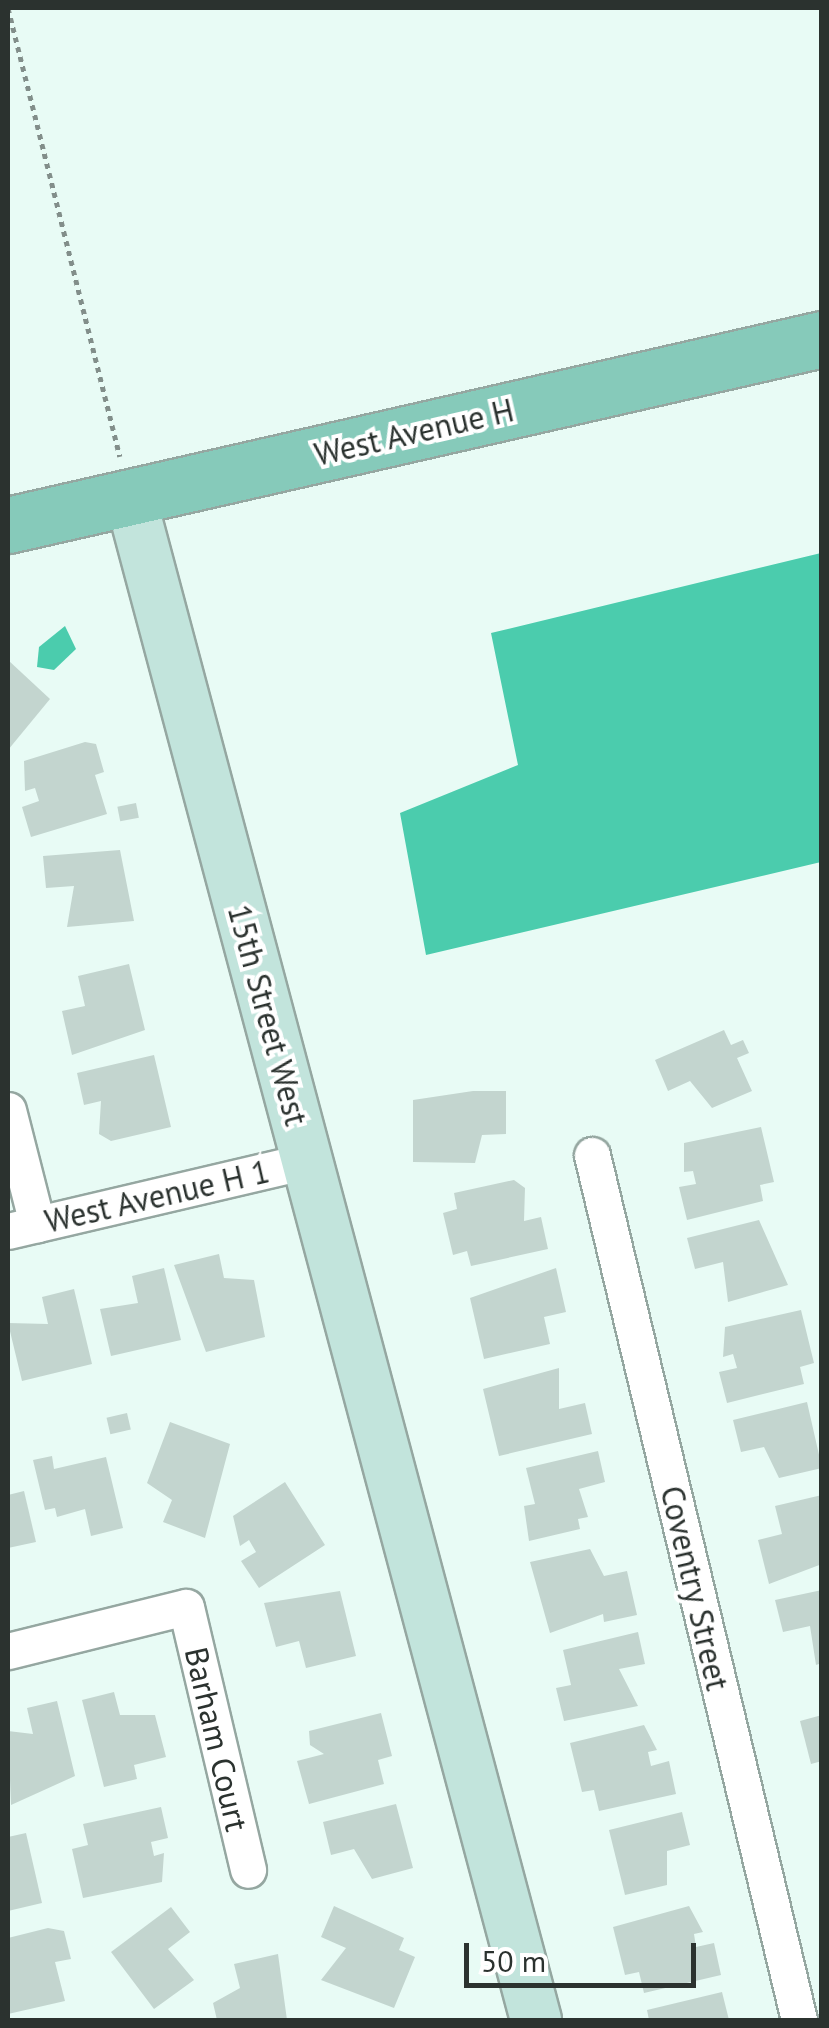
<!DOCTYPE html>
<html>
<head>
<meta charset="utf-8">
<style>
  body { margin:0 }
  #map { position:relative; width:829px; height:2028px; overflow:hidden; background:#e8fbf5; font-family:"PT Sans",sans-serif }
  div>[style] { position:absolute }
  [style*='--x'] { left:calc(var(--x)*1px); top:calc(var(--y)*1px); width:calc(var(--w)*1px); rotate:calc(var(--a)*1deg) }
  .water>* { inset:0; background:#4bccad }
  .building>* { inset:0; background:#c3d5cf; transform-origin:0 0 }
  .path>* { height:5px; margin-top:-2.5px; transform-origin:0; background:repeating-linear-gradient(90deg,#828e8a 0 5px,transparent 0 10px) }
  .roads { filter:drop-shadow(2px 0 #95a7a1) drop-shadow(-2px 0 #95a7a1) drop-shadow(0 2px #95a7a1) drop-shadow(0 -2px #95a7a1) }
  .street>* { height:35px; margin:-17.5px; padding:0 17.5px; transform-origin:17.5px; border-radius:17.5px; background:#fff }
  .secondary>* { height:50px; margin:-25px; padding:0 25px; transform-origin:25px; border-radius:25px; background:#c2e4dc }
  .primary>* { height:55px; margin:-27.5px; padding:0 27.5px; transform-origin:27.5px; border-radius:27.5px; background:#86caba }
  span { translate:-50% -50%; white-space:nowrap; text-align:center; line-height:1.15; -webkit-text-stroke:8px #fff; paint-order:stroke }
  .street-label { font-size:32px; color:#2b322f }
  .frame { position:absolute; inset:0; border:10px solid #2b322f; pointer-events:none }
  .scale { position:absolute; left:464px; top:1943px; width:232px; height:45px; box-sizing:border-box; border:5px solid #2b322f; border-top:0; padding-left:12px; font-size:30px; line-height:35px; white-space:nowrap; color:#2b322f; -webkit-text-stroke:8px #fff; paint-order:stroke }
</style>
</head>
<body>
<div id="map">
  <div class="water">
    <div style="clip-path:polygon(821px 553px,821px 862px,426px 955px,400px 813px,518px 765px,491px 633px)"></div>
    <div style="clip-path:polygon(65px 626px,76px 649px,54px 670px,37px 667px,39px 647px)"></div>
  </div>
  <div class="building">
    <div style="clip-path:polygon(8px 660px,50px 699px,8px 750px)"></div>
    <div style="clip-path:polygon(85px 742px,96px 744px,104px 772px,95px 775px,107px 814px,31px 837px,22px 807px,39px 801px,35px 788px,25px 791px,24px 761px)"></div>
    <div style="left:136px;top:803px;width:15px;height:19px;rotate:79deg"></div>
    <div style="clip-path:polygon(120px 850px,134px 921px,67px 927px,74px 886px,46px 888px,43px 856px)"></div>
    <div style="clip-path:polygon(129px 964px,145px 1030px,72px 1055px,62px 1011px,85px 1006px,78px 976px)"></div>
    <div style="clip-path:polygon(724px 1030px,731px 1045px,743px 1040px,749px 1053px,737px 1058px,752px 1091px,712px 1108px,690px 1081px,668px 1091px,655px 1060px)"></div>
    <div style="clip-path:polygon(154px 1055px,171px 1127px,111px 1141px,99px 1134px,101px 1101px,84px 1105px,77px 1073px)"></div>
    <div style="clip-path:polygon(473px 1091px,506px 1091px,506px 1134px,482px 1135px,475px 1163px,413px 1162px,413px 1100px)"></div>
    <div style="clip-path:polygon(761px 1127px,774px 1182px,760px 1185px,763px 1201px,687px 1220px,679px 1187px,696px 1184px,693px 1171px,684px 1172px,684px 1143px)"></div>
    <div style="clip-path:polygon(514px 1180px,525px 1188px,524px 1221px,541px 1217px,548px 1249px,471px 1266px,467px 1251px,453px 1255px,443px 1213px,457px 1209px,454px 1193px)"></div>
    <div style="clip-path:polygon(759px 1220px,788px 1285px,728px 1302px,723px 1262px,695px 1269px,687px 1238px)"></div>
    <div style="clip-path:polygon(219px 1254px,224px 1278px,254px 1280px,265px 1337px,206px 1352px,174px 1265px)"></div>
    <div style="clip-path:polygon(164px 1268px,181px 1340px,111px 1356px,100px 1309px,138px 1303px,132px 1276px)"></div>
    <div style="clip-path:polygon(556px 1268px,566px 1312px,544px 1317px,550px 1344px,484px 1359px,470px 1298px)"></div>
    <div style="clip-path:polygon(74px 1289px,92px 1364px,22px 1381px,8px 1323px,48px 1324px,42px 1297px)"></div>
    <div style="clip-path:polygon(801px 1310px,814px 1363px,800px 1367px,804px 1384px,727px 1403px,719px 1372px,737px 1368px,733px 1354px,723px 1357px,725px 1327px)"></div>
    <div style="clip-path:polygon(559px 1368px,559px 1409px,585px 1403px,592px 1434px,499px 1456px,483px 1389px)"></div>
    <div style="clip-path:polygon(807px 1402px,822px 1468px,779px 1478px,764px 1447px,741px 1452px,733px 1420px)"></div>
    <div style="left:127px;top:1413px;width:17px;height:21px;rotate:77deg"></div>
    <div style="clip-path:polygon(170px 1422px,230px 1444px,205px 1538px,163px 1522px,172px 1500px,147px 1483px)"></div>
    <div style="clip-path:polygon(598px 1451px,605px 1482px,579px 1489px,588px 1517px,578px 1519px,580px 1529px,529px 1541px,524px 1506px,535px 1504px,526px 1468px)"></div>
    <div style="clip-path:polygon(52px 1456px,54px 1469px,106px 1457px,123px 1528px,91px 1536px,85px 1509px,57px 1517px,55px 1508px,45px 1510px,33px 1460px)"></div>
    <div style="clip-path:polygon(285px 1482px,325px 1545px,259px 1588px,241px 1561px,256px 1552px,249px 1540px,240px 1546px,233px 1516px)"></div>
    <div style="clip-path:polygon(24px 1491px,36px 1542px,8px 1548px,8px 1495px)"></div>
    <div style="clip-path:polygon(822px 1495px,822px 1564px,769px 1584px,758px 1540px,782px 1534px,775px 1506px)"></div>
    <div style="clip-path:polygon(590px 1549px,604px 1576px,627px 1571px,637px 1615px,604px 1622px,603px 1614px,550px 1633px,530px 1562px)"></div>
    <div style="clip-path:polygon(822px 1590px,822px 1663px,816px 1665px,810px 1626px,783px 1632px,775px 1600px)"></div>
    <div style="clip-path:polygon(340px 1591px,356px 1656px,306px 1668px,299px 1641px,276px 1647px,264px 1603px)"></div>
    <div style="clip-path:polygon(638px 1632px,645px 1664px,619px 1669px,638px 1706px,564px 1721px,556px 1688px,571px 1685px,563px 1650px)"></div>
    <div style="clip-path:polygon(114px 1692px,120px 1715px,155px 1715px,166px 1757px,134px 1765px,137px 1779px,104px 1787px,82px 1700px)"></div>
    <div style="clip-path:polygon(57px 1701px,75px 1776px,11px 1805px,8px 1731px,33px 1734px,27px 1708px)"></div>
    <div style="clip-path:polygon(381px 1713px,392px 1756px,378px 1760px,384px 1784px,309px 1804px,297px 1761px,324px 1754px,310px 1745px,309px 1731px)"></div>
    <div style="clip-path:polygon(822px 1715px,822px 1761px,811px 1764px,800px 1721px)"></div>
    <div style="clip-path:polygon(644px 1725px,657px 1750px,648px 1752px,651px 1766px,669px 1761px,676px 1794px,599px 1811px,594px 1790px,582px 1792px,570px 1743px)"></div>
    <div style="clip-path:polygon(396px 1804px,413px 1868px,372px 1879px,354px 1849px,331px 1855px,323px 1822px)"></div>
    <div style="clip-path:polygon(161px 1807px,168px 1838px,151px 1842px,154px 1856px,164px 1853px,162px 1882px,83px 1898px,72px 1849px,88px 1845px,83px 1824px)"></div>
    <div style="clip-path:polygon(682px 1812px,690px 1845px,667px 1851px,667px 1885px,625px 1895px,609px 1830px)"></div>
    <div style="clip-path:polygon(26px 1833px,42px 1903px,8px 1911px,8px 1837px)"></div>
    <div style="clip-path:polygon(334px 1906px,404px 1938px,399px 1950px,415px 1957px,394px 2008px,321px 1980px,346px 1948px,321px 1937px)"></div>
    <div style="clip-path:polygon(689px 1906px,703px 1932px,694px 1934px,696px 1947px,714px 1943px,721px 1975px,644px 1993px,639px 1972px,625px 1975px,613px 1927px)"></div>
    <div style="clip-path:polygon(171px 1907px,190px 1932px,168px 1949px,194px 1980px,154px 2009px,111px 1952px)"></div>
    <div style="clip-path:polygon(48px 1928px,64px 1931px,71px 1959px,55px 1962px,65px 2001px,8px 2014px,8px 1938px)"></div>
    <div style="clip-path:polygon(278px 1954px,287px 2020px,217px 2020px,213px 2003px,240px 1988px,234px 1964px)"></div>
    <div style="clip-path:polygon(722px 1992px,729px 2020px,649px 2020px,647px 2010px)"></div>
  </div>
  <div class="path">
    <div style="--x:8;--y:8;--w:462;--a:76"></div>
  </div>
  <div class="roads">
    <div class="street">
      <div style="--x:8;--y:1110;--w:118;--a:75.7"></div>
      <div style="--x:592;--y:1155;--w:889;--a:76.54"></div>
      <div style="--x:8;--y:1231;--w:307;--a:-13.2"></div>
      <div style="--x:8;--y:1651;--w:183;--a:-13.9"></div>
      <div style="--x:186;--y:1607;--w:270;--a:76.7"></div>
    </div>
    <div class="secondary">
      <div style="--x:130;--y:496;--w:1577;--a:75.08"></div>
    </div>
    <div class="primary">
      <div style="--x:8;--y:525;--w:835;--a:-12.87"></div>
    </div>
  </div>
  <div class="street-label">
    <span style="left:414px;top:432px;rotate:-13deg">West Avenue H</span>
    <span style="left:268px;top:1015px;rotate:75deg">15th Street West</span>
    <span style="left:157px;top:1196px;rotate:-13deg">West Avenue H 1</span>
    <span style="left:695px;top:1588px;rotate:77deg">Coventry Street</span>
    <span style="left:217px;top:1739px;rotate:77deg">Barham Court</span>
  </div>
  <div class="frame"></div>
  <div class="scale">50 m</div>
</div>
</body>
</html>
